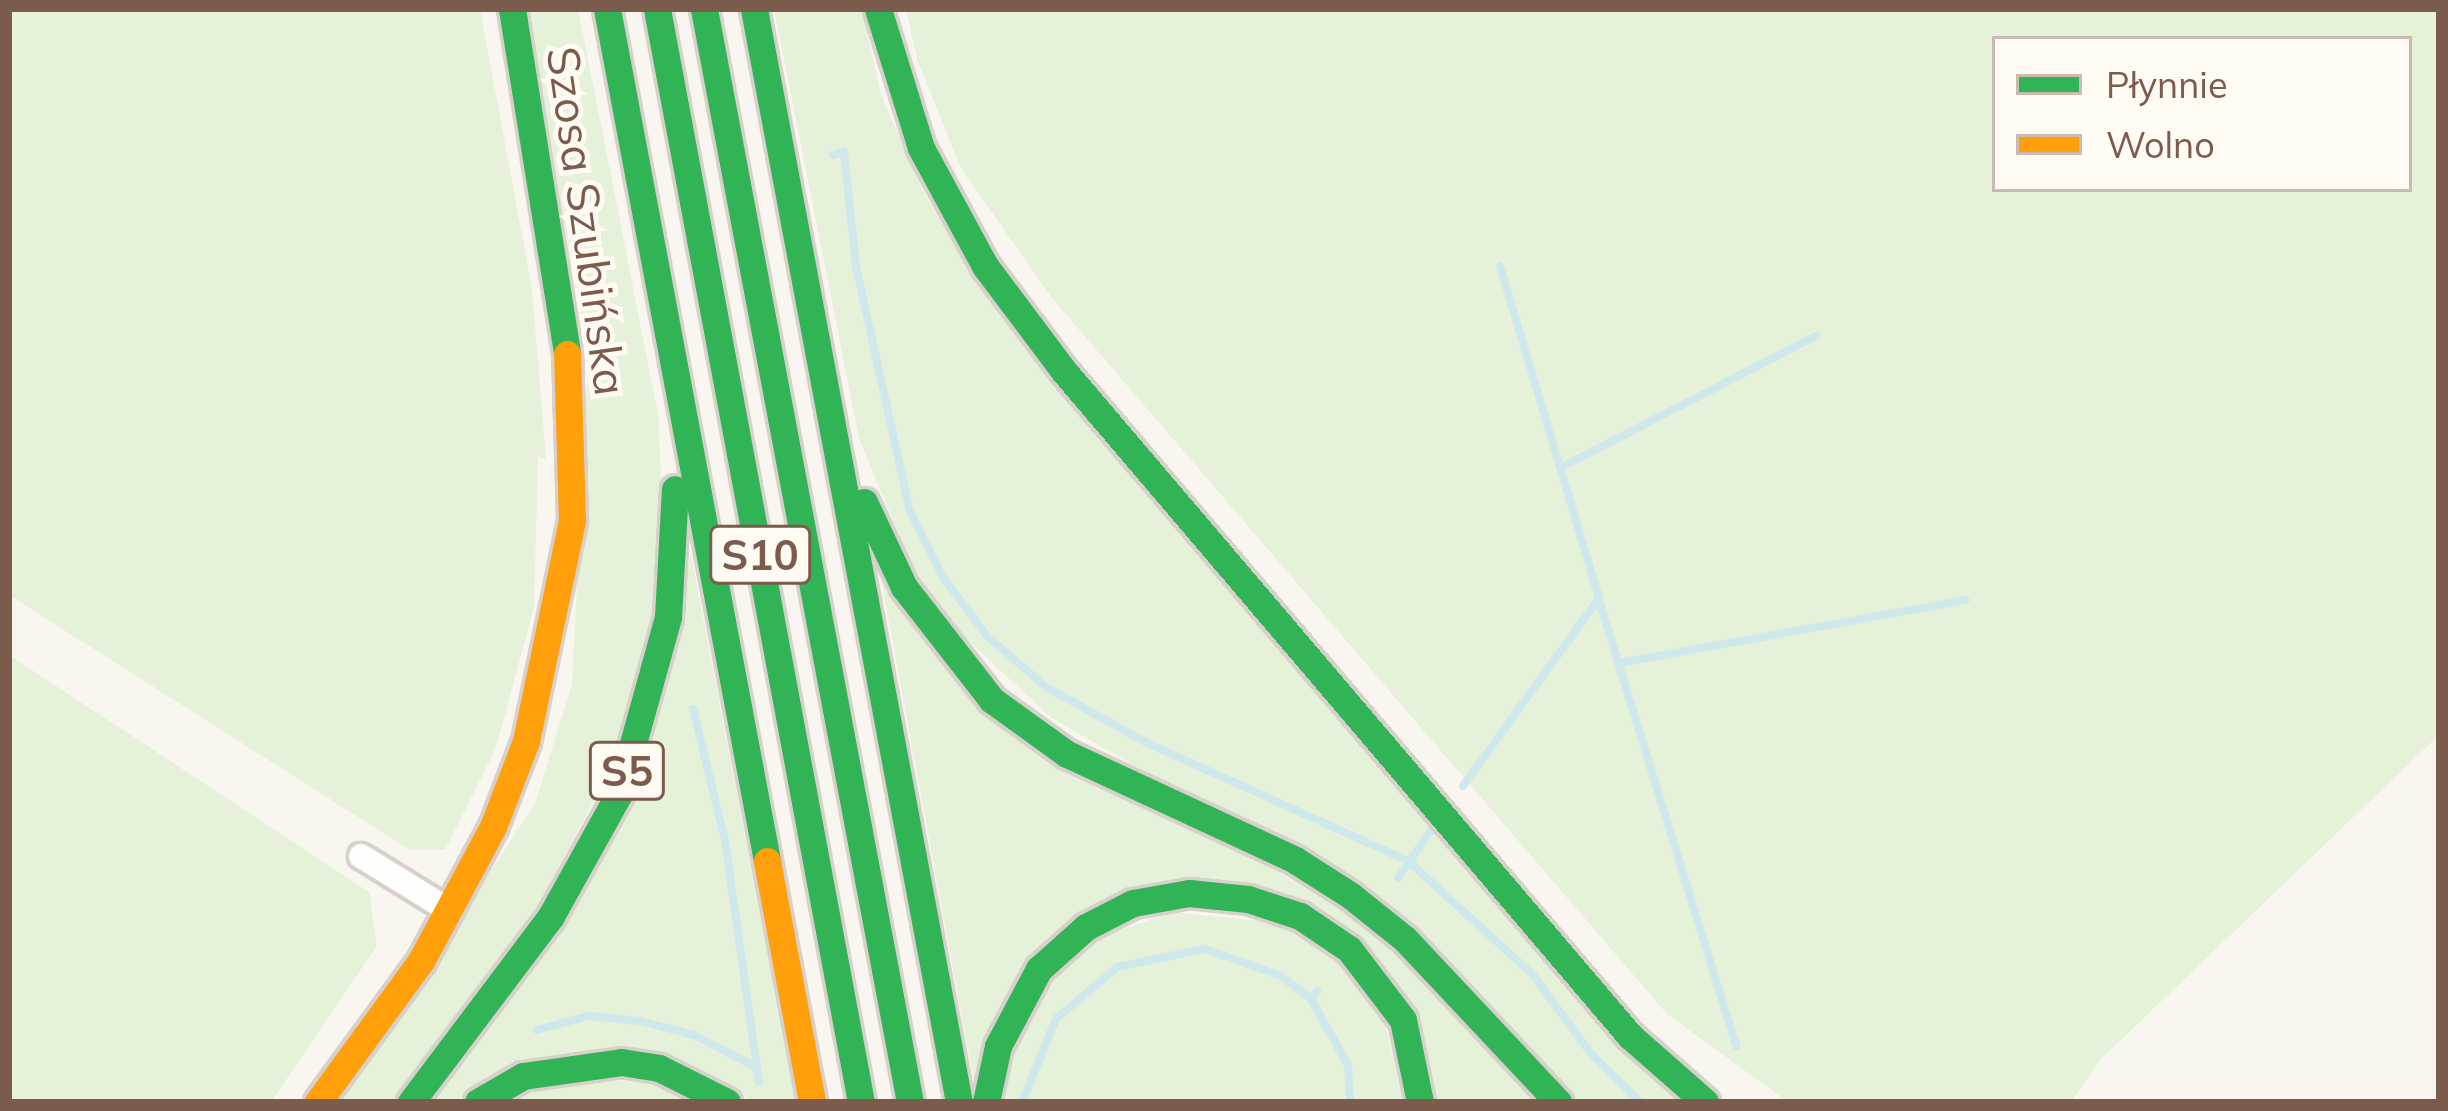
<!DOCTYPE html>
<html>
<head>
<meta charset="utf-8">
<style>
  body { margin:0 }
  #map { position:relative; width:2448px; height:1111px; overflow:hidden; background:#f9f5ef; font-family:Mulish,sans-serif }
  div>[style] { position:absolute }
  [style*='--x'] { left:calc(var(--x)*1px); top:calc(var(--y)*1px); width:calc(var(--w)*1px); rotate:calc(var(--a)*1deg) }
  .green>* { inset:0; background:#e6f1d9 }
  .stream>* { height:8px; margin:-4px; padding:0 4px; transform-origin:4px; border-radius:4px; background:#cfe8eb }
  .roads { filter:drop-shadow(3px 0 #d8d0cb) drop-shadow(-3px 0 #d8d0cb) drop-shadow(0 3px #d8d0cb) drop-shadow(0 -3px #d8d0cb) }
  .street>* { height:24px; margin:-12px; padding:0 12px; transform-origin:12px; border-radius:12px; background:#fefefd }
  .fast>* { height:27px; margin:-13.5px; padding:0 13.5px; transform-origin:13.5px; border-radius:13.5px; background:#30b455 }
  .slow>* { height:27px; margin:-13.5px; padding:0 13.5px; transform-origin:13.5px; border-radius:13.5px; background:#ff9f0a }
  span { translate:-50% -50%; white-space:nowrap; text-align:center; line-height:1.15; -webkit-text-stroke:10px #fffaf2; paint-order:stroke }
  .shield-label span { padding:3px 9px; background:#fffaf2; border:3px solid; border-radius:9px; -webkit-text-stroke-width:0 }
  .shield-label { font-size:42px; color:#7b5b4b; font-weight:700 }
  .street-label { font-size:45px; color:#7b5b4b }
  .frame { position:absolute; inset:0; border:12px solid #7b5b4b; pointer-events:none }
  .legend { position:absolute; left:1992px; top:36px; width:420px; height:156px; box-sizing:border-box; background:#fffaf2; border:3px solid #cabaaf; margin:0; padding:15px 21px; list-style:none; font-size:36px; color:#7b5b4b }
  .legend li { display:flex; align-items:center; gap:24px; height:60px }
  .legend b { width:60px; border:3px solid #cabaaf }
</style>
</head>
<body>
<div id="map">
  <div class="green">
    <div style="clip-path:polygon(9px 9px,480px 9px,532px 289px,546px 459px,538px 456px,534px 607px,496px 748px,445px 850px,410px 850px,9px 595px)"></div>
    <div style="clip-path:polygon(529px 9px,578px 9px,658px 414px,663px 514px,655px 616px,624px 744px,532px 917px,393px 1102px,338px 1102px,535px 804px,572px 684px,588px 363px)"></div>
    <div style="clip-path:polygon(774px 9px,862px 9px,881px 95px,925px 195px,981px 287px,1677px 1102px,1579px 1102px,1413px 926px,1050px 717px,954px 627px,917px 578px,859px 438px)"></div>
    <div style="clip-path:polygon(evenodd,906px 9px,2439px 9px,2439px 735px,2100px 1060px,2071px 1102px,1788px 1102px,1667px 1014px,1052px 298px,961px 168px,918px 62px,906px 9px,1995px 39px,2409px 39px,2409px 189px,1995px 189px,1995px 39px)"></div>
    <div style="clip-path:polygon(691px 555px,796px 1102px,752px 1102px,713px 1075px,488px 1078px,454px 1102px,425px 1102px,580px 893px)"></div>
    <div style="clip-path:polygon(880px 573px,921px 635px,1222px 839px,1380px 933px,1536px 1102px,1431px 1102px,1320px 907px,1105px 897px,975px 1088px)"></div>
    <div style="clip-path:polygon(9px 655px,369px 892px,377px 946px,271px 1102px,9px 1102px)"></div>
    <div style="clip-path:polygon(1171px 912px,1280px 923px,1342px 963px,1385px 1023px,1403px 1102px,1004px 1102px,1014px 1051px,1047px 985px,1102px 937px)"></div>
    <div style="clip-path:polygon(570px 1079px,649px 1082px,698px 1102px,507px 1102px)"></div>
  </div>
  <div class="stream">
    <div style="--x:833;--y:155;--w:11;--a:-15"></div>
    <div style="--x:844;--y:152;--w:115;--a:84"></div>
    <div style="--x:856;--y:266;--w:251;--a:77.6"></div>
    <div style="--x:910;--y:511;--w:74;--a:63.4"></div>
    <div style="--x:943;--y:577;--w:74;--a:53.3"></div>
    <div style="--x:987;--y:636;--w:78;--a:40.8"></div>
    <div style="--x:1046;--y:687;--w:115;--a:29"></div>
    <div style="--x:1147;--y:743;--w:286;--a:24.3"></div>
    <div style="--x:1408;--y:861;--w:168;--a:42.3"></div>
    <div style="--x:1532;--y:974;--w:102;--a:53.4"></div>
    <div style="--x:1593;--y:1056;--w:66;--a:44.4"></div>
    <div style="--x:580;--y:200;--w:13;--a:-9"></div>
    <div style="--x:1560;--y:468;--w:288;--a:-27.3"></div>
    <div style="--x:1599;--y:600;--w:467;--a:72.9"></div>
    <div style="--x:1619;--y:663;--w:352;--a:-10.3"></div>
    <div style="--x:693;--y:709;--w:135;--a:76.3"></div>
    <div style="--x:725;--y:840;--w:244;--a:82"></div>
    <div style="--x:1463;--y:786;--w:232;--a:-54.1"></div>
    <div style="--x:1599;--y:598;--w:346;--a:-106.6"></div>
    <div style="--x:1398;--y:878;--w:56;--a:-55.2"></div>
    <div style="--x:1317;--y:991;--w:10;--a:127"></div>
    <div style="--x:1311;--y:999;--w:76;--a:60.7"></div>
    <div style="--x:1348;--y:1065;--w:37;--a:87"></div>
    <div style="--x:537;--y:1030;--w:54;--a:-15.1"></div>
    <div style="--x:589;--y:1016;--w:51;--a:5.6"></div>
    <div style="--x:640;--y:1021;--w:56;--a:14.5"></div>
    <div style="--x:694;--y:1035;--w:70;--a:27.3"></div>
    <div style="--x:1022;--y:1102;--w:90;--a:-67.7"></div>
    <div style="--x:1056;--y:1019;--w:80;--a:-40.4"></div>
    <div style="--x:1117;--y:967;--w:90;--a:-11.6"></div>
    <div style="--x:1205;--y:949;--w:81;--a:19.6"></div>
    <div style="--x:1281;--y:976;--w:38;--a:37"></div>
  </div>
  <div class="roads">
    <div class="street">
      <div style="--x:361;--y:856;--w:105;--a:31.7"></div>
    </div>
    <div class="fast">
      <div style="--x:512;--y:9;--w:349;--a:80.9"></div>
      <div style="--x:607;--y:9;--w:867;--a:79.36"></div>
      <div style="--x:657;--y:9;--w:1112;--a:79.43"></div>
      <div style="--x:704;--y:9;--w:1112;--a:79.33"></div>
      <div style="--x:754;--y:9;--w:1112;--a:79.38"></div>
      <div style="--x:878;--y:9;--w:145;--a:72.8"></div>
      <div style="--x:921;--y:148;--w:134;--a:61.5"></div>
      <div style="--x:985;--y:266;--w:130;--a:53.1"></div>
      <div style="--x:1063;--y:370;--w:875;--a:49.59"></div>
      <div style="--x:1630;--y:1036;--w:100;--a:41.3"></div>
      <div style="--x:864;--y:502;--w:94;--a:64.8"></div>
      <div style="--x:904;--y:587;--w:143;--a:52.1"></div>
      <div style="--x:992;--y:700;--w:92;--a:35.8"></div>
      <div style="--x:1067;--y:754;--w:251;--a:24.9"></div>
      <div style="--x:1295;--y:860;--w:65;--a:32.5"></div>
      <div style="--x:1350;--y:895;--w:70;--a:38.7"></div>
      <div style="--x:1405;--y:939;--w:224;--a:46.8"></div>
      <div style="--x:411;--y:1102;--w:233;--a:-53"></div>
      <div style="--x:551;--y:916;--w:140;--a:-60.9"></div>
      <div style="--x:619;--y:794;--w:184;--a:-74.5"></div>
      <div style="--x:668;--y:617;--w:128;--a:-86.9"></div>
      <div style="--x:478;--y:1102;--w:52;--a:-30"></div>
      <div style="--x:523;--y:1076;--w:99;--a:-8.1"></div>
      <div style="--x:621;--y:1062;--w:38;--a:9"></div>
      <div style="--x:659;--y:1068;--w:76;--a:26.6"></div>
      <div style="--x:986;--y:1102;--w:57;--a:-77.9"></div>
      <div style="--x:998;--y:1046;--w:87;--a:-62"></div>
      <div style="--x:1039;--y:969;--w:63;--a:-41.8"></div>
      <div style="--x:1086;--y:927;--w:53;--a:-27.1"></div>
      <div style="--x:1133;--y:903;--w:57;--a:-10.1"></div>
      <div style="--x:1189;--y:893;--w:59;--a:5.8"></div>
      <div style="--x:1248;--y:899;--w:55;--a:18.1"></div>
      <div style="--x:1300;--y:916;--w:59;--a:34"></div>
      <div style="--x:1349;--y:949;--w:89;--a:52.7"></div>
      <div style="--x:1403;--y:1020;--w:84;--a:78.3"></div>
    </div>
    <div class="slow">
      <div style="--x:767;--y:861;--w:245;--a:79.4"></div>
      <div style="--x:318;--y:1102;--w:175;--a:-53.9"></div>
      <div style="--x:421;--y:961;--w:152;--a:-61.8"></div>
      <div style="--x:493;--y:827;--w:92;--a:-69"></div>
      <div style="--x:526;--y:741;--w:226;--a:-78.2"></div>
      <div style="--x:572;--y:520;--w:166;--a:-91.7"></div>
    </div>
  </div>
  <div class="shield-label">
    <span style="left:760px;top:555px">S10</span>
    <span style="left:627px;top:771px">S5</span>
  </div>
  <div class="street-label">
    <span style="left:587px;top:221px;rotate:82deg">Szosa Szubińska</span>
  </div>
  <div class="frame"></div>
  <ul class="legend">
  <li><b style="height:15px;background:#30b455"></b>Płynnie</li>
  <li><b style="height:15px;background:#ff9f0a"></b>Wolno</li>
  </ul>
</div>
</body>
</html>
